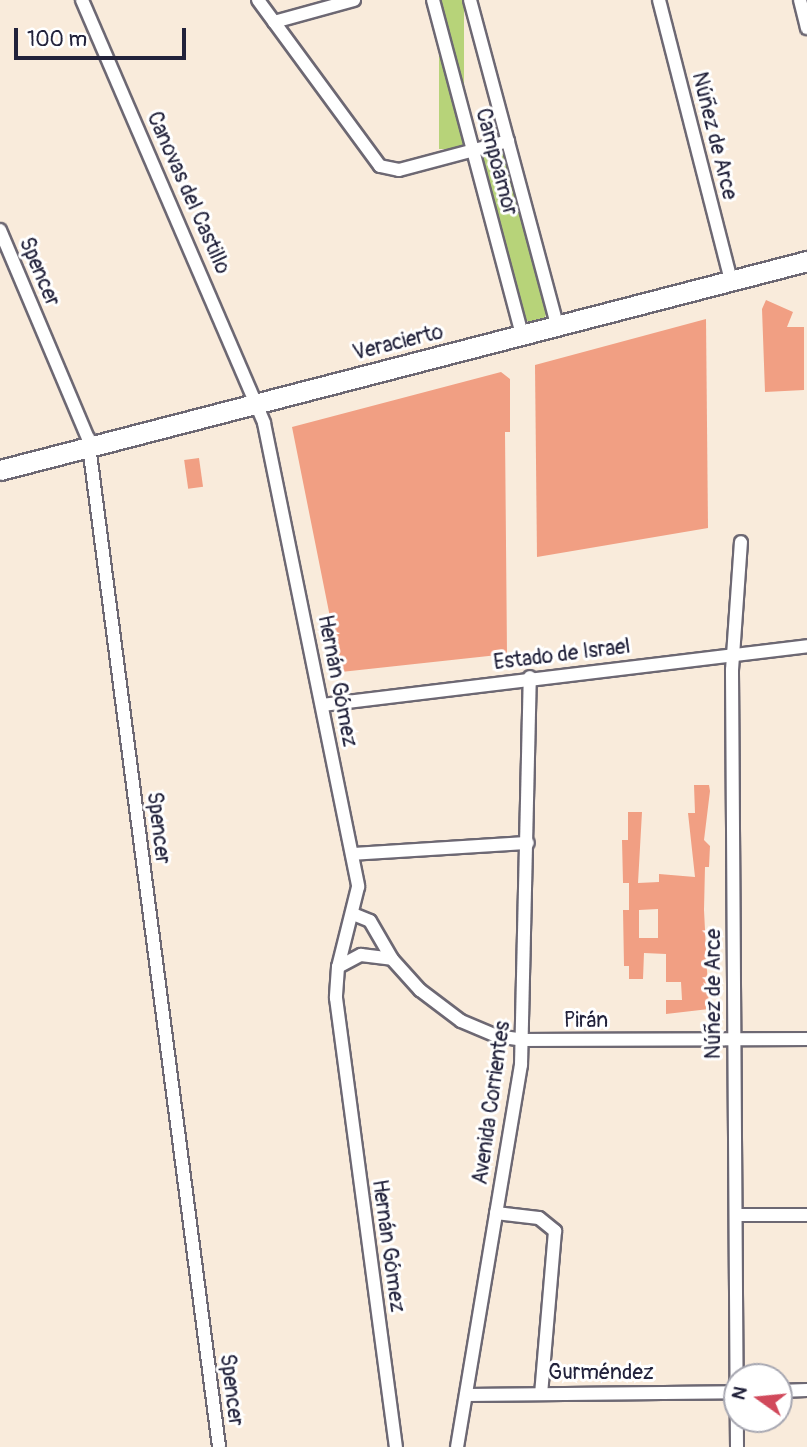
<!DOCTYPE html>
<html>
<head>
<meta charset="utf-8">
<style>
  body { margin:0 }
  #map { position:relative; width:807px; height:1447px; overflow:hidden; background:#f9ebdb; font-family:Pangolin,sans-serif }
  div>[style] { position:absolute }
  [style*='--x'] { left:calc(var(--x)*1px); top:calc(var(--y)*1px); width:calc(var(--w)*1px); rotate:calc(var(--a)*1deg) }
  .green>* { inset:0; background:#b7d379; transform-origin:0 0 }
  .building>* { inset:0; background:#f19f83; transform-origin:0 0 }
  .roads { filter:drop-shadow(2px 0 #6d6873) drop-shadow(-2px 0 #6d6873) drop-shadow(0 2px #6d6873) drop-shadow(0 -2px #6d6873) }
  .street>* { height:12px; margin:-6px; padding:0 6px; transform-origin:6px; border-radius:6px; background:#fff }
  .secondary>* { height:19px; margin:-9.5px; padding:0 9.5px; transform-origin:9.5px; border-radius:9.5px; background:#fff }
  span { translate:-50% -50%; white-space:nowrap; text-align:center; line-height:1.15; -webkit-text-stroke:6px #fff; paint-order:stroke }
  .street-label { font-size:21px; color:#22223b }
  .north { position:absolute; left:723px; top:1363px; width:70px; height:70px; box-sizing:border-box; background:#fff; border:2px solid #a7a7b1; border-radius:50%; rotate:285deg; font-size:19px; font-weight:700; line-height:28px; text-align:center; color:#22223b }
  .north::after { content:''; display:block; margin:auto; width:24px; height:32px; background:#d1495b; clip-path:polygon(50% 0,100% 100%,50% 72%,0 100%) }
  .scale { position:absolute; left:14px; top:28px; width:172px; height:32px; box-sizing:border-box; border:4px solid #22223b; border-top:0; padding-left:9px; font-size:21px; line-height:24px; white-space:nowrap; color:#22223b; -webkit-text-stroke:5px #fff; paint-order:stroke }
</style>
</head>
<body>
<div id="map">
  <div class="green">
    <div style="left:439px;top:0;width:25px;height:149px"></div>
    <div style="clip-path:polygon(503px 148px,547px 312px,544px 319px,530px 323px,525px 319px,482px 161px,486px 153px)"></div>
  </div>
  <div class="building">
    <div style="clip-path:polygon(766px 300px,793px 312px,787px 327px,804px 327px,804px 390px,765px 392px,762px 309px)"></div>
    <div style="clip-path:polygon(706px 319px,708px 528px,537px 557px,535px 365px)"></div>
    <div style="clip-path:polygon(501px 372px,510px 379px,510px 432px,505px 432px,507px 654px,341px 672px,292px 427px)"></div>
    <div style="left:199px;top:458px;width:29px;height:15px;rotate:82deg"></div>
    <div style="clip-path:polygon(evenodd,694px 785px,709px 785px,710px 791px,704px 840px,710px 846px,709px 867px,705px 867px,704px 910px,709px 1009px,666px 1014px,666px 1000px,682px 1000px,681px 982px,666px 982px,666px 954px,644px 953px,643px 979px,629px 979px,629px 966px,624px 966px,623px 910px,629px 910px,629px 883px,623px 883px,622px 840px,628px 840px,628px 812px,642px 812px,638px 883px,659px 882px,659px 874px,695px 877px,688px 813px,695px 813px,694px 785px,658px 909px,658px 938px,639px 938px,639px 910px,658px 909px)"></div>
  </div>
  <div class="roads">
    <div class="street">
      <div style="--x:82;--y:0;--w:460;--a:66.7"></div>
      <div style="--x:264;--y:423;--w:473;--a:78.5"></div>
      <div style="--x:358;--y:887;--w:82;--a:104"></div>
      <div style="--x:338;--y:967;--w:31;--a:94"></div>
      <div style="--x:336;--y:998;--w:453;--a:82.4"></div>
      <div style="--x:258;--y:0;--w:206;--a:53.7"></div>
      <div style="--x:380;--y:166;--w:19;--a:12"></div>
      <div style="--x:399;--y:170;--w:113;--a:-14.9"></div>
      <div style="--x:433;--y:0;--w:347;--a:75.1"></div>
      <div style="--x:470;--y:0;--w:336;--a:75"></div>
      <div style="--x:659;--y:0;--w:290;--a:75.6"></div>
      <div style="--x:800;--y:0;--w:29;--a:76"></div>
      <div style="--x:274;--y:22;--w:83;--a:-15.4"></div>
      <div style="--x:0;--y:230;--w:226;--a:67.1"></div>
      <div style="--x:88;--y:438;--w:1017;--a:82.6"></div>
      <div style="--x:322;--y:705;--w:489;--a:-6.9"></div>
      <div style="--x:352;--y:854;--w:176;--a:-3.6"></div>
      <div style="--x:353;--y:914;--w:18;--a:22"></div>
      <div style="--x:370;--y:921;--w:44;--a:59.9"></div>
      <div style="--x:392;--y:959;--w:42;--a:47.9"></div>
      <div style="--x:420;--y:990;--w:51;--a:37.1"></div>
      <div style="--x:461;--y:1021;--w:38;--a:23"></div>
      <div style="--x:496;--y:1036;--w:27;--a:8"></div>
      <div style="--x:523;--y:1040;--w:284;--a:-0.2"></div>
      <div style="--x:338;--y:967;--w:26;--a:-28"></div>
      <div style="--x:361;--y:955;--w:31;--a:7"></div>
      <div style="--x:496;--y:1213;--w:43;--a:6.6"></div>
      <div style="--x:539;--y:1218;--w:21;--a:39"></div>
      <div style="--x:555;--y:1231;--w:163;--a:94.9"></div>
      <div style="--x:736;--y:1215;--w:71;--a:0"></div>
      <div style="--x:779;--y:1391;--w:28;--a:-2"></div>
      <div style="--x:466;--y:1395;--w:271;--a:-0.6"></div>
      <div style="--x:457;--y:1447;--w:387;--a:-80.5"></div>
      <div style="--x:521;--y:1065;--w:388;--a:-88.7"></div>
      <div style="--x:737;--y:1447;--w:777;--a:-90.37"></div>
      <div style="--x:732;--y:670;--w:128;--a:-86"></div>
    </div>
    <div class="secondary">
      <div style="--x:0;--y:470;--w:834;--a:-14.52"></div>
    </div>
  </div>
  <div class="street-label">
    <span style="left:714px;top:136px;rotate:76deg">Núñez de Arce</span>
    <span style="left:496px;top:162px;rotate:75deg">Campoamor</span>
    <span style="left:188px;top:193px;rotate:66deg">Canovas del Castillo</span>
    <span style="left:39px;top:272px;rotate:67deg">Spencer</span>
    <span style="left:398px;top:343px;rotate:-14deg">Veracierto</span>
    <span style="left:562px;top:655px;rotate:-7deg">Estado de Israel</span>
    <span style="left:337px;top:681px;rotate:79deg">Hernán Gómez</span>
    <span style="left:158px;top:828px;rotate:83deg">Spencer</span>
    <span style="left:714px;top:994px;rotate:-90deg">Núñez de Arce</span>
    <span style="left:586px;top:1021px">Pirán</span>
    <span style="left:492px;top:1103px;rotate:-82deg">Avenida Corrientes</span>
    <span style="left:388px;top:1246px;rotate:82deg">Hernán Gómez</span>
    <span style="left:601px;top:1373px">Gurméndez</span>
    <span style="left:231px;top:1390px;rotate:83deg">Spencer</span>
  </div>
  <div class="north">N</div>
  <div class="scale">100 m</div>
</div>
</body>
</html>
